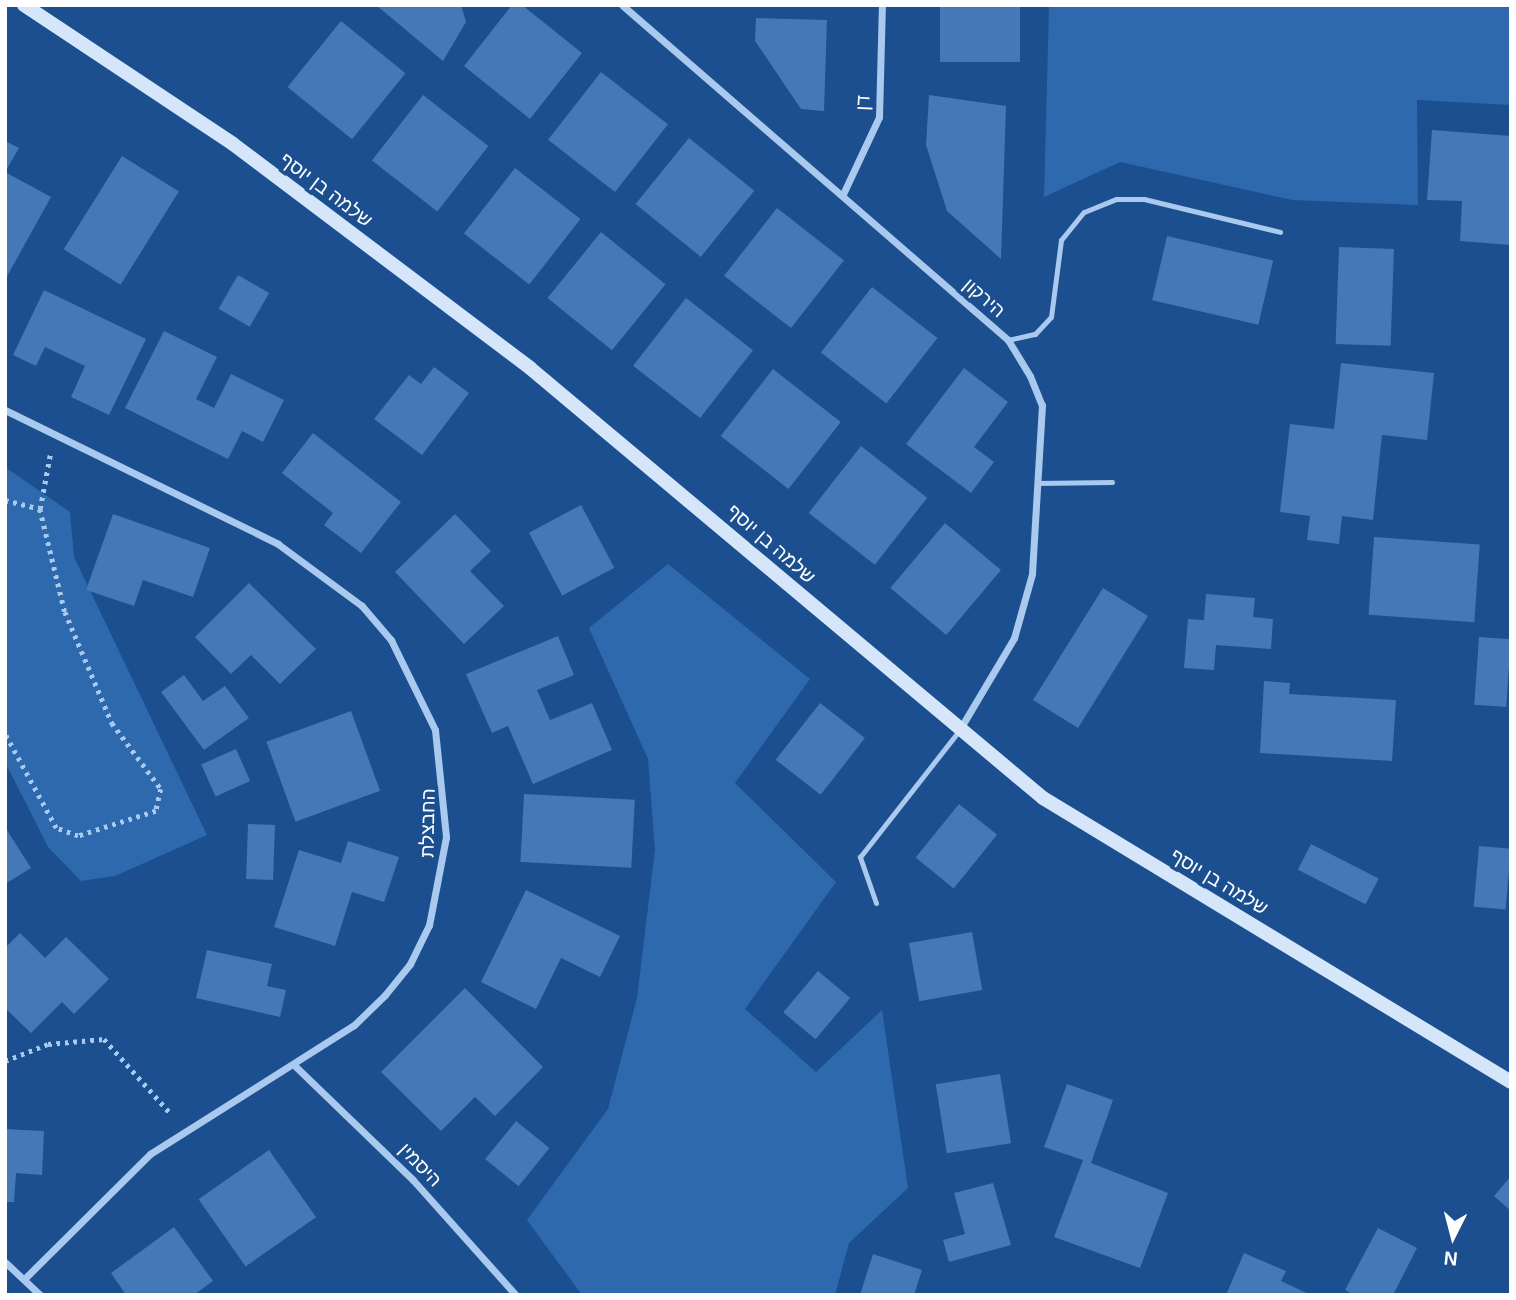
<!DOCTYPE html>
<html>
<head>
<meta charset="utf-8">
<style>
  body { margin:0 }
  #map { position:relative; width:1516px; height:1300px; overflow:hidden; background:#1b4f8f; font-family:Arial,Heebo,sans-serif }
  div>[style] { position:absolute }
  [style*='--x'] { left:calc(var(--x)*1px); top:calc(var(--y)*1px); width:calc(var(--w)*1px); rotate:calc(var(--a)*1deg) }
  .green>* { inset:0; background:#2e69ad }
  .building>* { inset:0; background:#4478b7; transform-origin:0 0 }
  .path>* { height:4.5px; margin-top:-2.25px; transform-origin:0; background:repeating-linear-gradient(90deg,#a9c9ee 0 3.5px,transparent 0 8.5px) }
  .service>* { height:5px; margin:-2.5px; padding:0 2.5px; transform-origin:2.5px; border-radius:2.5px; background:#a9c9ee }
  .minor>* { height:7px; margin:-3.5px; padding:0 3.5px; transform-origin:3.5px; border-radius:3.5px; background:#a9c9ee }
  .secondary>* { height:14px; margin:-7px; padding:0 7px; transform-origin:7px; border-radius:7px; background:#d6e6fa }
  span { translate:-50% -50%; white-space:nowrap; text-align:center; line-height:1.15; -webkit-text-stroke:7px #1b4f8f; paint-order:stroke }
  .street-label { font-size:19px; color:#fff }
  .frame { position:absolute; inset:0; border:7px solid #fff; pointer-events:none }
  .north { position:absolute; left:1418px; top:1202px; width:70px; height:70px; -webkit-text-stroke:5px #1b4f8f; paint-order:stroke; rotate:186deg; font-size:19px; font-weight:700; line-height:28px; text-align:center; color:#fff }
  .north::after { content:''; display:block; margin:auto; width:24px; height:32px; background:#fff; clip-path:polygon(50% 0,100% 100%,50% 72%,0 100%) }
</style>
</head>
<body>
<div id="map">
  <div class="green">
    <div style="clip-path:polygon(1049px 5px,1511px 5px,1511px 105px,1417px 100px,1418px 205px,1292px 200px,1120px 162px,1044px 197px)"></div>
    <div style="clip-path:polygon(5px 467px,70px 512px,74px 557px,207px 835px,115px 876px,81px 881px,48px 847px,5px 762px)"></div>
    <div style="clip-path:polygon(668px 564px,810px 679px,735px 783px,836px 882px,745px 1009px,816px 1072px,882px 1010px,908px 1188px,849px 1243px,835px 1295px,582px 1295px,527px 1220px,608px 1109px,637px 998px,655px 850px,648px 759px,589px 628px)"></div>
  </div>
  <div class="building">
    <div style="clip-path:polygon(376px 5px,461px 5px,466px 22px,443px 61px)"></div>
    <div style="clip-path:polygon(512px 5px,522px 5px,582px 53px,530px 119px,464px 66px)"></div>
    <div style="left:940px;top:5px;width:80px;height:57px"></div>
    <div style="clip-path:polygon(756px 18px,827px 20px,824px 111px,801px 109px,755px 41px)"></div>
    <div style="left:341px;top:21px;width:83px;height:85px;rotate:39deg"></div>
    <div style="left:601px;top:72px;width:85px;height:86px;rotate:38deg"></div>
    <div style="left:423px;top:95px;width:83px;height:83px;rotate:38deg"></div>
    <div style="clip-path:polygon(929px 95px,1006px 106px,1001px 259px,947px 211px,926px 145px)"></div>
    <div style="clip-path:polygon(1432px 130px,1511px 136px,1511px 245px,1460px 241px,1462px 201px,1427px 200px)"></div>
    <div style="left:689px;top:138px;width:84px;height:85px;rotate:39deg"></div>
    <div style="clip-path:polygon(5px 141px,19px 148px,5px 172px)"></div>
    <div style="left:122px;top:156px;width:67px;height:110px;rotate:32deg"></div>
    <div style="left:515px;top:168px;width:83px;height:83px;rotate:38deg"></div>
    <div style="clip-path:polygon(5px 172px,51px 197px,5px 280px)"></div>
    <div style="left:777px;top:208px;width:85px;height:86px;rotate:38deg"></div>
    <div style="left:601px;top:232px;width:83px;height:85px;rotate:39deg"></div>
    <div style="left:1167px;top:236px;width:109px;height:66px;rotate:13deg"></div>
    <div style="left:1339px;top:247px;width:55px;height:97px;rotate:2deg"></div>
    <div style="left:238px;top:275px;width:36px;height:39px;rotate:30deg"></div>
    <div style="left:872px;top:287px;width:83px;height:83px;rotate:38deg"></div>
    <div style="clip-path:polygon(44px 290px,146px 339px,109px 415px,71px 397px,85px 366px,45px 347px,36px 366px,13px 355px)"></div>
    <div style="left:686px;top:298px;width:85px;height:86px;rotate:38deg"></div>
    <div style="clip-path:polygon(164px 331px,217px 357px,196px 399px,214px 408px,231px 374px,284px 400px,263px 442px,242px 431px,228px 459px,125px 408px)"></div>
    <div style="clip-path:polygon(1341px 363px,1434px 373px,1427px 440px,1382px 435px,1373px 520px,1342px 516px,1339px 544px,1307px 540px,1310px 516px,1280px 512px,1290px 424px,1334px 429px)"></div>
    <div style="clip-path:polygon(434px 367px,469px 393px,422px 455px,374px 419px,409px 375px,421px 384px)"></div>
    <div style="clip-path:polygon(964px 368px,1008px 402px,974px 447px,994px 462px,971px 493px,906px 444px)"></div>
    <div style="left:773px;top:369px;width:86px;height:85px;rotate:38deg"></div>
    <div style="clip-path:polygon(313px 433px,401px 502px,361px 553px,324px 525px,333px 513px,282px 473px)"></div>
    <div style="left:861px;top:446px;width:84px;height:85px;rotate:38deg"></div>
    <div style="left:581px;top:505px;width:71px;height:59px;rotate:62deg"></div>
    <div style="clip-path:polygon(113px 514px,210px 548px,193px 597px,143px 580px,134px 606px,86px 590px)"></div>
    <div style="clip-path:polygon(455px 514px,491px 551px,470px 571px,504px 606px,464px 644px,395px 572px)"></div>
    <div style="left:945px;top:523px;width:73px;height:85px;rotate:40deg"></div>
    <div style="left:1374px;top:537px;width:106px;height:78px;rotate:4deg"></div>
    <div style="clip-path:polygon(249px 583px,316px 649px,280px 684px,251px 655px,231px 674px,195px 637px)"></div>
    <div style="left:1103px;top:588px;width:53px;height:132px;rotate:32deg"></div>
    <div style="clip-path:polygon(1206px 594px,1255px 598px,1253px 617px,1273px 619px,1271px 649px,1216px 645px,1214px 670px,1184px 668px,1188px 619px,1204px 620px)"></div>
    <div style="clip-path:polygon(558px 636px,574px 675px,537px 690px,550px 720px,592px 703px,612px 750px,533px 784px,508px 726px,492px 733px,466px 674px)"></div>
    <div style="left:1479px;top:637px;width:32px;height:68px;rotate:4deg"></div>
    <div style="clip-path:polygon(184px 675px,203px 701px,225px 686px,249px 718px,204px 750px,161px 692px)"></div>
    <div style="clip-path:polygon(1264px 681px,1290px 683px,1289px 694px,1396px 700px,1392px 761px,1260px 753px)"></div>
    <div style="left:820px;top:703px;width:57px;height:72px;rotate:38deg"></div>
    <div style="left:351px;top:711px;width:85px;height:90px;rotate:70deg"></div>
    <div style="left:236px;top:749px;width:35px;height:38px;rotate:66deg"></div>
    <div style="left:524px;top:794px;width:111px;height:68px;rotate:3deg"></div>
    <div style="left:959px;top:804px;width:49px;height:69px;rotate:39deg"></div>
    <div style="left:248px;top:824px;width:27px;height:55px;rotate:2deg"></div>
    <div style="clip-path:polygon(5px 827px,31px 868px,5px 884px)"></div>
    <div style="clip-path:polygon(348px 841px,399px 857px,384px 902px,352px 892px,335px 946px,274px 927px,299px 850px,341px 863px)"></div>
    <div style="left:1311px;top:844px;width:76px;height:29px;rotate:27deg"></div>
    <div style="left:1479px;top:846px;width:32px;height:61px;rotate:5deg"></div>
    <div style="clip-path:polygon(526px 890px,620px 936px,600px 977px,561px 958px,536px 1009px,481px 982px)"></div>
    <div style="left:972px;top:932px;width:59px;height:64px;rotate:80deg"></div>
    <div style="clip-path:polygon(20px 933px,45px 958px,66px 937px,109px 979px,74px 1014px,62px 1002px,31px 1033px,5px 1008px,5px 948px)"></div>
    <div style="clip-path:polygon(207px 950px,272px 964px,267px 986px,286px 990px,280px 1017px,196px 998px)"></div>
    <div style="left:818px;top:971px;width:42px;height:54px;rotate:40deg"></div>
    <div style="clip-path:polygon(465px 988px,543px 1067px,495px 1116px,475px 1097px,441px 1131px,381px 1072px)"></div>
    <div style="left:1000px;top:1074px;width:70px;height:65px;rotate:81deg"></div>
    <div style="clip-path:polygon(1067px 1084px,1113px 1100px,1091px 1163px,1168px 1193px,1140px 1268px,1054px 1237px,1083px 1160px,1044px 1147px)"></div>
    <div style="left:516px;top:1121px;width:43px;height:49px;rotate:39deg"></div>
    <div style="clip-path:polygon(5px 1129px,44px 1131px,42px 1175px,16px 1173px,14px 1202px,5px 1202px)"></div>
    <div style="left:269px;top:1150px;width:82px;height:86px;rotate:55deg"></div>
    <div style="clip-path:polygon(1511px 1176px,1511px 1211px,1494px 1196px)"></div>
    <div style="clip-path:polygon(993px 1183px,1011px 1245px,949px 1262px,943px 1240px,965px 1234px,954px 1193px)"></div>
    <div style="clip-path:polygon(174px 1227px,213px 1281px,194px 1295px,126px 1295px,111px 1273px)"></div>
    <div style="clip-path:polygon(1378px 1228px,1417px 1248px,1393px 1295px,1354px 1295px,1345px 1290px)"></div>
    <div style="clip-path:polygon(1244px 1253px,1286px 1271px,1281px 1281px,1311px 1295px,1226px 1295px)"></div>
    <div style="clip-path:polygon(873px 1254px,922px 1270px,914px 1295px,860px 1295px)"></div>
  </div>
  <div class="path">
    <div style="--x:5;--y:500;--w:36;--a:14"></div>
    <div style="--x:40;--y:509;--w:106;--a:76.4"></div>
    <div style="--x:65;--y:612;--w:121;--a:67.1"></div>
    <div style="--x:112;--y:723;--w:82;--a:53.4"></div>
    <div style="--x:161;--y:789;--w:23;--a:103"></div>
    <div style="--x:156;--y:811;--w:82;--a:162.2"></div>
    <div style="--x:78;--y:836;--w:23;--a:-160"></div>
    <div style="--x:56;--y:828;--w:107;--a:-118.5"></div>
    <div style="--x:40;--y:509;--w:55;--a:-79.5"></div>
    <div style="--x:5;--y:1061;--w:46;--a:-21.6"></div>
    <div style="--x:48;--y:1044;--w:56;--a:-5.1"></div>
    <div style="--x:104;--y:1039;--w:101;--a:48.2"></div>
  </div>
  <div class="service">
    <div style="--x:1008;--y:340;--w:28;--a:-13"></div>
    <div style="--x:1035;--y:334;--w:23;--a:-47"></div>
    <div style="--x:1051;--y:317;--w:78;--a:-82.6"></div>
    <div style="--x:1061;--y:240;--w:36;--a:-51"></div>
    <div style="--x:1084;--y:212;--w:35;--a:-22"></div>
    <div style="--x:1116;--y:199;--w:28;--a:0"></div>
    <div style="--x:1144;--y:199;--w:140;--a:13.6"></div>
    <div style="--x:1037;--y:483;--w:75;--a:-0.8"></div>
    <div style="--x:876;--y:903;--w:49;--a:-109.2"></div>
    <div style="--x:860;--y:857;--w:159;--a:-51.9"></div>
  </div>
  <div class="minor">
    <div style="--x:622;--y:5;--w:511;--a:40.95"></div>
    <div style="--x:1008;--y:340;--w:42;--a:58.6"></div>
    <div style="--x:1030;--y:376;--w:31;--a:68"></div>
    <div style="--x:1042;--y:405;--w:169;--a:93.4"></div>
    <div style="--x:1032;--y:574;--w:66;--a:105.7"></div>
    <div style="--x:1014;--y:638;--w:106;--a:120.7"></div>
    <div style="--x:843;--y:194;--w:85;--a:-64.9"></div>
    <div style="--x:879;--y:117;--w:112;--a:-88.5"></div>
    <div style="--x:5;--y:410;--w:304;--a:26.1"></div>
    <div style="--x:278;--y:544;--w:104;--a:36.4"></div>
    <div style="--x:362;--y:606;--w:45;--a:49.5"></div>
    <div style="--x:391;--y:640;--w:100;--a:63.9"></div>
    <div style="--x:435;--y:730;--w:108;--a:84.1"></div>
    <div style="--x:446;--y:837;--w:90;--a:100.9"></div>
    <div style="--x:429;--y:925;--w:43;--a:116"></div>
    <div style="--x:410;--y:964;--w:40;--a:129"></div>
    <div style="--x:385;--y:995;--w:43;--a:135.9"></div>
    <div style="--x:354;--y:1025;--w:241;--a:147.7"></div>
    <div style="--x:150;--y:1154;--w:176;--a:135.2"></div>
    <div style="--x:294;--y:1065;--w:165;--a:44"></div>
    <div style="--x:413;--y:1180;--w:154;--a:48.2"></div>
    <div style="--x:5;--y:1262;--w:48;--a:43.3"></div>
  </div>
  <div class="secondary">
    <div style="--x:24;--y:5;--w:251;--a:33.6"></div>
    <div style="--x:233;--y:144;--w:372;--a:37"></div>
    <div style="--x:530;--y:368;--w:669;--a:39.97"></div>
    <div style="--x:1043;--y:798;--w:547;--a:31.25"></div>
  </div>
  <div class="street-label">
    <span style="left:863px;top:103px;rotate:-87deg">דן</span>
    <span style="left:326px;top:190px;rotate:37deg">שלמה בן יוסף</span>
    <span style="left:984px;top:298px;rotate:41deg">הירקון</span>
    <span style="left:771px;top:544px;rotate:41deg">שלמה בן יוסף</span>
    <span style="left:428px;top:823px;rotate:-89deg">החבצלת</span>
    <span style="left:1219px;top:882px;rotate:31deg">שלמה בן יוסף</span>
    <span style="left:420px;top:1165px;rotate:46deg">היסמין</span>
  </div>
  <div class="frame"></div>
  <div class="north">N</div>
</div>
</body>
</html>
